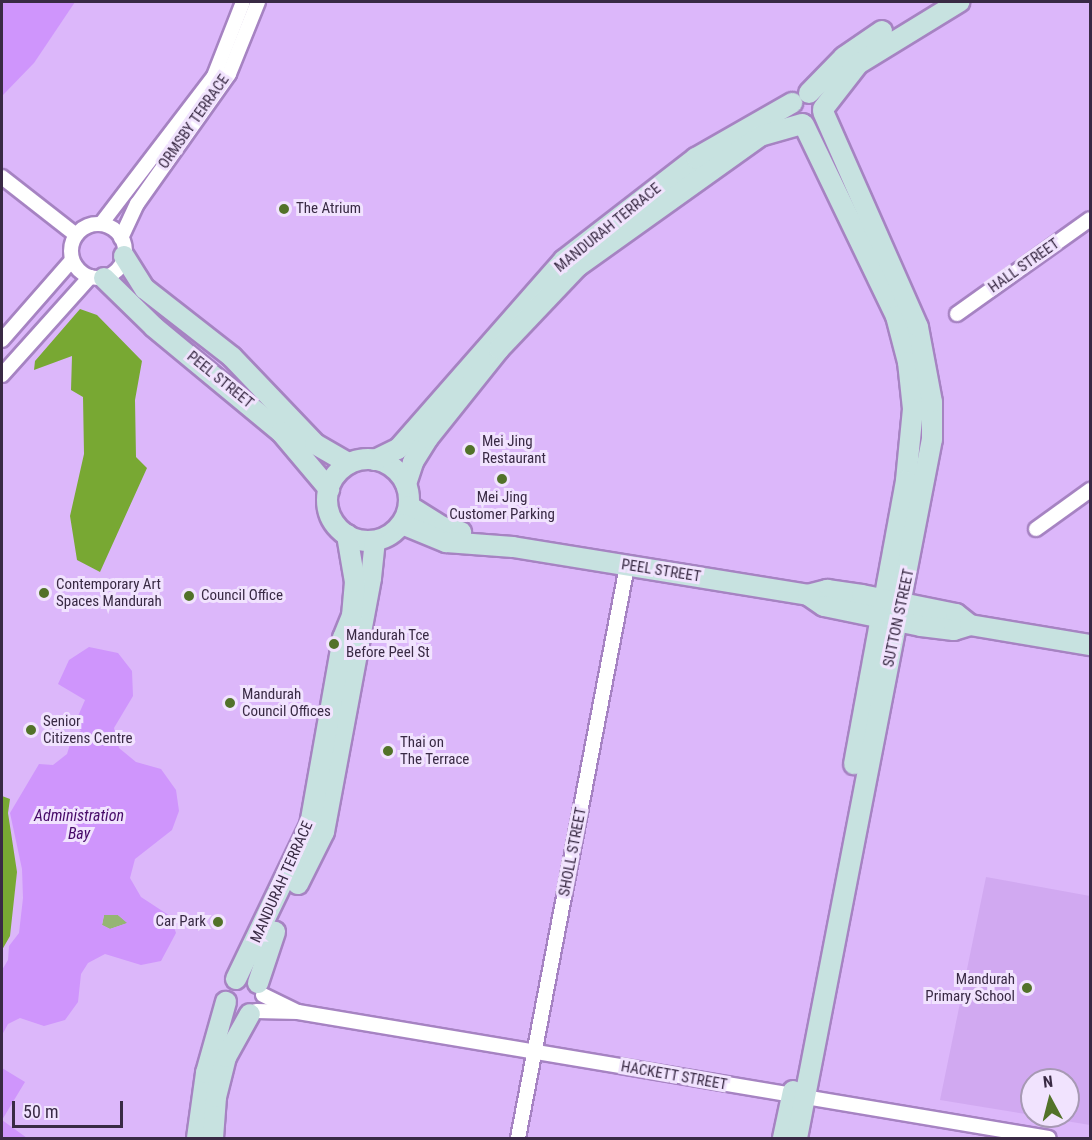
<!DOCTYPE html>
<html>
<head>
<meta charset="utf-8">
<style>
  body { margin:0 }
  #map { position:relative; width:1092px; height:1140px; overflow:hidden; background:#dcb7fa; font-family:"Roboto Condensed",sans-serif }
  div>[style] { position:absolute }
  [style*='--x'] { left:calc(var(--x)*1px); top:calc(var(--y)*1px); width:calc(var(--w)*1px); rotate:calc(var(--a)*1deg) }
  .built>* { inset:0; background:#d1a9f1 }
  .green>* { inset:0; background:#95b573 }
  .forest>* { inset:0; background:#78a833 }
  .water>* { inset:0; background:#cf95fc }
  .roads { filter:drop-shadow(2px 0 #a683c2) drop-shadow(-2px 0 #a683c2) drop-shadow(0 2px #a683c2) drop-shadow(0 -2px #a683c2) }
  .street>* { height:14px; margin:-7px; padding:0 7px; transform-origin:7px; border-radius:7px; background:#fff }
  .street>.ring { margin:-7px; padding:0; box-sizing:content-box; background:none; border:14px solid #fff; border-radius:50% }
  .secondary>* { height:20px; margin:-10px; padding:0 10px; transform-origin:10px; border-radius:10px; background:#c7e2e0 }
  .secondary>.ring { margin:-10px; padding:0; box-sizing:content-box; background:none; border:20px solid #c7e2e0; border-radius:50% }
  .dots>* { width:16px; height:16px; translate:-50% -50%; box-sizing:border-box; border:3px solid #f1e3fe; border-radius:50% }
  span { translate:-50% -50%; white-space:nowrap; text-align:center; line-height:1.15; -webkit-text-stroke:6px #f1e3fe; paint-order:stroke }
  .street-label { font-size:15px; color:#392a44 }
  .poi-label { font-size:15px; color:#392a44 }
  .left { translate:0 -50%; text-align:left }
  .right { translate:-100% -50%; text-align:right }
  .water-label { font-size:16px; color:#470a68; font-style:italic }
  .frame { position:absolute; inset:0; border:3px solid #392a44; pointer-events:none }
  .north { position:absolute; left:1020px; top:1068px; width:60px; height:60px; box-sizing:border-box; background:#f1e3fe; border:2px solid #a799b4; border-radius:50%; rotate:353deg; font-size:16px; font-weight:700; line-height:24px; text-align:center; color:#392a44 }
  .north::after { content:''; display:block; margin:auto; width:21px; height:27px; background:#527229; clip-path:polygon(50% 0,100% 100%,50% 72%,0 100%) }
  .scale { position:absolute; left:12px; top:1101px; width:111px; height:27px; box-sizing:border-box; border:3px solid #392a44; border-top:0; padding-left:8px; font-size:18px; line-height:21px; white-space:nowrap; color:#392a44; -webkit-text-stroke:4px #f1e3fe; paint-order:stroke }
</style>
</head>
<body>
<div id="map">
  <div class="built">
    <div style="clip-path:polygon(986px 877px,1090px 896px,1090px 1125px,1036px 1116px,1068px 1116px,1068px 1080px,1032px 1080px,1032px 1115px,940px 1100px)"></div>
  </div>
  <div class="green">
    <div style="clip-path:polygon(104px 915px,118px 915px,128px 923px,110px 929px,102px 925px)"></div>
  </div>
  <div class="forest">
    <div style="clip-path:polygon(80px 309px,97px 315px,142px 361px,135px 400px,136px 457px,147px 468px,100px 572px,77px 560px,70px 516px,84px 454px,83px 397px,71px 390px,72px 356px,34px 370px,35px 361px)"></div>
    <div style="clip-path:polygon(2px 796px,10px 799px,8px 813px,17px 872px,10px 936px,2px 950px)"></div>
  </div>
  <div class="water">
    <div style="clip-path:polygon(2px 2px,75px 2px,34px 63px,2px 96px)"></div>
    <div style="clip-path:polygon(evenodd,89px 647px,118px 653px,132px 671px,133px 696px,114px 728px,119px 748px,136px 762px,161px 769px,176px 790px,179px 811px,172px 830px,135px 859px,130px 878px,141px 897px,170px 916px,176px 933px,161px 961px,141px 965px,105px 954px,88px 963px,81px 974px,78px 1002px,65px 1020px,44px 1026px,20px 1018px,8px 1024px,2px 1035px,2px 970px,8px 960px,9px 946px,19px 933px,23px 898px,22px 869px,10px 813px,39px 764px,53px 765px,67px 754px,73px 735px,81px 731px,75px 723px,85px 700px,58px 684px,69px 660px,89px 647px,104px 915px,118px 915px,127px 923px,110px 929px,102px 925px,104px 915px)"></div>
    <div style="clip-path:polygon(2px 1068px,25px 1082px,2px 1120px,27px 1138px,2px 1138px)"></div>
  </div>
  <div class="roads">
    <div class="street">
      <div style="--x:2;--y:177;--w:94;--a:38.1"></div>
      <div style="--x:101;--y:224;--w:186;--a:-52.6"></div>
      <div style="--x:214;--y:76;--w:79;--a:-68.6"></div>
      <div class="ring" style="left:71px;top:224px;width:40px;height:40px"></div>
      <div style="--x:121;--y:238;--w:38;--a:-65"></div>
      <div style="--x:137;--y:204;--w:159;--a:-54.7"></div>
      <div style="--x:229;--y:74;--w:78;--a:-68.1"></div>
      <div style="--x:957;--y:314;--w:163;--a:-35.5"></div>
      <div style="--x:2;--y:340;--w:106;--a:-48.8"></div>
      <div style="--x:2;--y:375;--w:132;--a:-48.1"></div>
      <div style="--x:1036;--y:529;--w:67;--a:-35.8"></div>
      <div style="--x:263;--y:995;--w:37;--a:26"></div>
      <div style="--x:256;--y:1011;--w:42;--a:1.4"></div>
      <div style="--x:298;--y:1012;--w:761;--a:9.52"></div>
      <div style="--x:518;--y:1138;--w:582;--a:-79.21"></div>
    </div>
    <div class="secondary">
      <div style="--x:809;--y:93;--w:50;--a:-45.8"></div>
      <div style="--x:844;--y:57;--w:46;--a:-34.4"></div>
      <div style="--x:823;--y:109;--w:57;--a:-52.1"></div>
      <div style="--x:858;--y:64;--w:119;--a:-31.5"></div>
      <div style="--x:804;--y:125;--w:212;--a:64.3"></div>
      <div style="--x:896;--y:316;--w:48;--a:75.4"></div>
      <div style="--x:908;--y:362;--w:47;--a:83.9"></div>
      <div style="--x:913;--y:409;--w:72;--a:95.6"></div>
      <div style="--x:906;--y:481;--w:288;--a:100.4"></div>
      <div style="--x:124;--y:256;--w:39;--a:58"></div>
      <div style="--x:145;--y:289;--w:110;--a:38"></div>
      <div style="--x:232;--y:357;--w:120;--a:46.3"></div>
      <div style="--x:315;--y:444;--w:39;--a:30"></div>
      <div style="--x:104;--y:278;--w:70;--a:44.4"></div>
      <div style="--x:154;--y:327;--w:165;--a:39.6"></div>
      <div style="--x:281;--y:432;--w:75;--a:49.9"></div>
      <div class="ring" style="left:327px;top:459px;width:62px;height:62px"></div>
      <div style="--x:375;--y:460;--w:25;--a:-26"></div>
      <div style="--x:398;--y:449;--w:252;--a:-48.7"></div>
      <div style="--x:564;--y:260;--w:167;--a:-37.7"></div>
      <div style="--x:696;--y:158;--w:111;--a:-29.8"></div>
      <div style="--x:406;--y:484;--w:23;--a:-72"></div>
      <div style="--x:413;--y:462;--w:28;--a:-58"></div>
      <div style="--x:428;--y:438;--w:114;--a:-51.4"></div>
      <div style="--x:499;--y:349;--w:115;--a:-46.4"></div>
      <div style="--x:578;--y:266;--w:224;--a:-35.5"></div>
      <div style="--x:760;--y:136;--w:44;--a:-15.9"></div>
      <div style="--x:409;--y:506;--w:40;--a:32"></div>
      <div style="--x:443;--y:527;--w:19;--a:16"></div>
      <div style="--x:402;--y:524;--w:48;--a:22.2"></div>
      <div style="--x:446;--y:542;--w:67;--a:4.3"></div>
      <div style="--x:513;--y:547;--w:299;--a:9.2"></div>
      <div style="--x:808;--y:595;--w:20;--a:-15"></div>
      <div style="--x:827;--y:590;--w:35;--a:8"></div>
      <div style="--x:862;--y:595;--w:96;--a:11.4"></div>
      <div style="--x:956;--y:614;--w:18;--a:38"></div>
      <div style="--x:808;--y:595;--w:19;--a:35"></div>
      <div style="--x:824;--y:606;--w:99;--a:11.7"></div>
      <div style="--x:921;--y:626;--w:33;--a:7"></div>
      <div style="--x:954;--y:630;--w:17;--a:-17"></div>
      <div style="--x:970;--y:625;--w:122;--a:9.5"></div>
      <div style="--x:298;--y:884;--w:58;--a:-63.4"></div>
      <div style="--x:324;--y:832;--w:258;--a:-79.5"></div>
      <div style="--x:371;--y:578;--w:37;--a:-84"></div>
      <div style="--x:236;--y:979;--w:171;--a:-64.3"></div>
      <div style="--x:310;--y:825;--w:190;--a:-80"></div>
      <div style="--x:343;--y:638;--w:24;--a:-68"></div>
      <div style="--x:352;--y:616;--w:34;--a:-85"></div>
      <div style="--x:355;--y:582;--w:48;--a:-99.7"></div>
      <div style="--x:258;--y:983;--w:54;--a:-71.6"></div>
      <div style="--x:197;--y:1138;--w:66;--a:-82.1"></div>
      <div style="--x:206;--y:1073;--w:74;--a:-74.3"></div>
      <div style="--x:213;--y:1138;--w:41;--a:-85.8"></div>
      <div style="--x:216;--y:1097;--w:41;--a:-76"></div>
      <div style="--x:226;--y:1057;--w:49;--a:-60.8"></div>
      <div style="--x:783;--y:1138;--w:48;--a:-78"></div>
      <div style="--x:797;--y:1138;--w:712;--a:-79.07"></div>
      <div style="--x:932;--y:439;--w:37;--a:-90"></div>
      <div style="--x:932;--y:402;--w:76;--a:-100.6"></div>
      <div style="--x:918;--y:327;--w:235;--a:-113.8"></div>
    </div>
  </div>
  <div class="dots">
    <div style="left:284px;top:209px;background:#527229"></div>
    <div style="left:470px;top:450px;background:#527229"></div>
    <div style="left:502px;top:479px;background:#527229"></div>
    <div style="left:44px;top:593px;background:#527229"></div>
    <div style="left:189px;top:596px;background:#527229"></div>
    <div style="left:334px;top:644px;background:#527229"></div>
    <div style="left:230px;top:703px;background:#527229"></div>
    <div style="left:31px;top:730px;background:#527229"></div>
    <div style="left:388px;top:751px;background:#527229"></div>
    <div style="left:218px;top:922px;background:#527229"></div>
    <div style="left:1027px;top:988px;background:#527229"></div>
  </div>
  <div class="street-label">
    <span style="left:194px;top:122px;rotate:-55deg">ORMSBY TERRACE</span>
    <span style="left:608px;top:228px;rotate:-39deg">MANDURAH TERRACE</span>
    <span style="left:1024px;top:266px;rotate:-35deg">HALL STREET</span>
    <span style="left:220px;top:380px;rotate:39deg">PEEL STREET</span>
    <span style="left:661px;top:571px;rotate:9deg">PEEL STREET</span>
    <span style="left:899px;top:618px;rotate:-78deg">SUTTON STREET</span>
    <span style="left:573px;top:852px;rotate:-79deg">SHOLL STREET</span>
    <span style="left:282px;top:882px;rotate:-66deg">MANDURAH TERRACE</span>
    <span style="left:674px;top:1076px;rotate:10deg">HACKETT STREET</span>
  </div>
  <div class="poi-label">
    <span class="left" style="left:296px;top:209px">The Atrium</span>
    <span class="left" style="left:482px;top:450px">Mei Jing<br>Restaurant</span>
    <span style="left:502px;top:506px">Mei Jing<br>Customer Parking</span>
    <span class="left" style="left:56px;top:593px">Contemporary Art<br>Spaces Mandurah</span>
    <span class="left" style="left:201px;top:596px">Council Office</span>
    <span class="left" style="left:346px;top:644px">Mandurah Tce<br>Before Peel St</span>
    <span class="left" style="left:242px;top:703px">Mandurah<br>Council Offices</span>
    <span class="left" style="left:43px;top:730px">Senior<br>Citizens Centre</span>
    <span class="left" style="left:400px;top:751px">Thai on<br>The Terrace</span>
    <span class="right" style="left:206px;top:922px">Car Park</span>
    <span class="right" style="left:1015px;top:988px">Mandurah<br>Primary School</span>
  </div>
  <div class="water-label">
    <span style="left:79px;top:825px">Administration<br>Bay</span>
  </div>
  <div class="frame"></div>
  <div class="north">N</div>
  <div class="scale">50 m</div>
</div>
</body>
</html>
